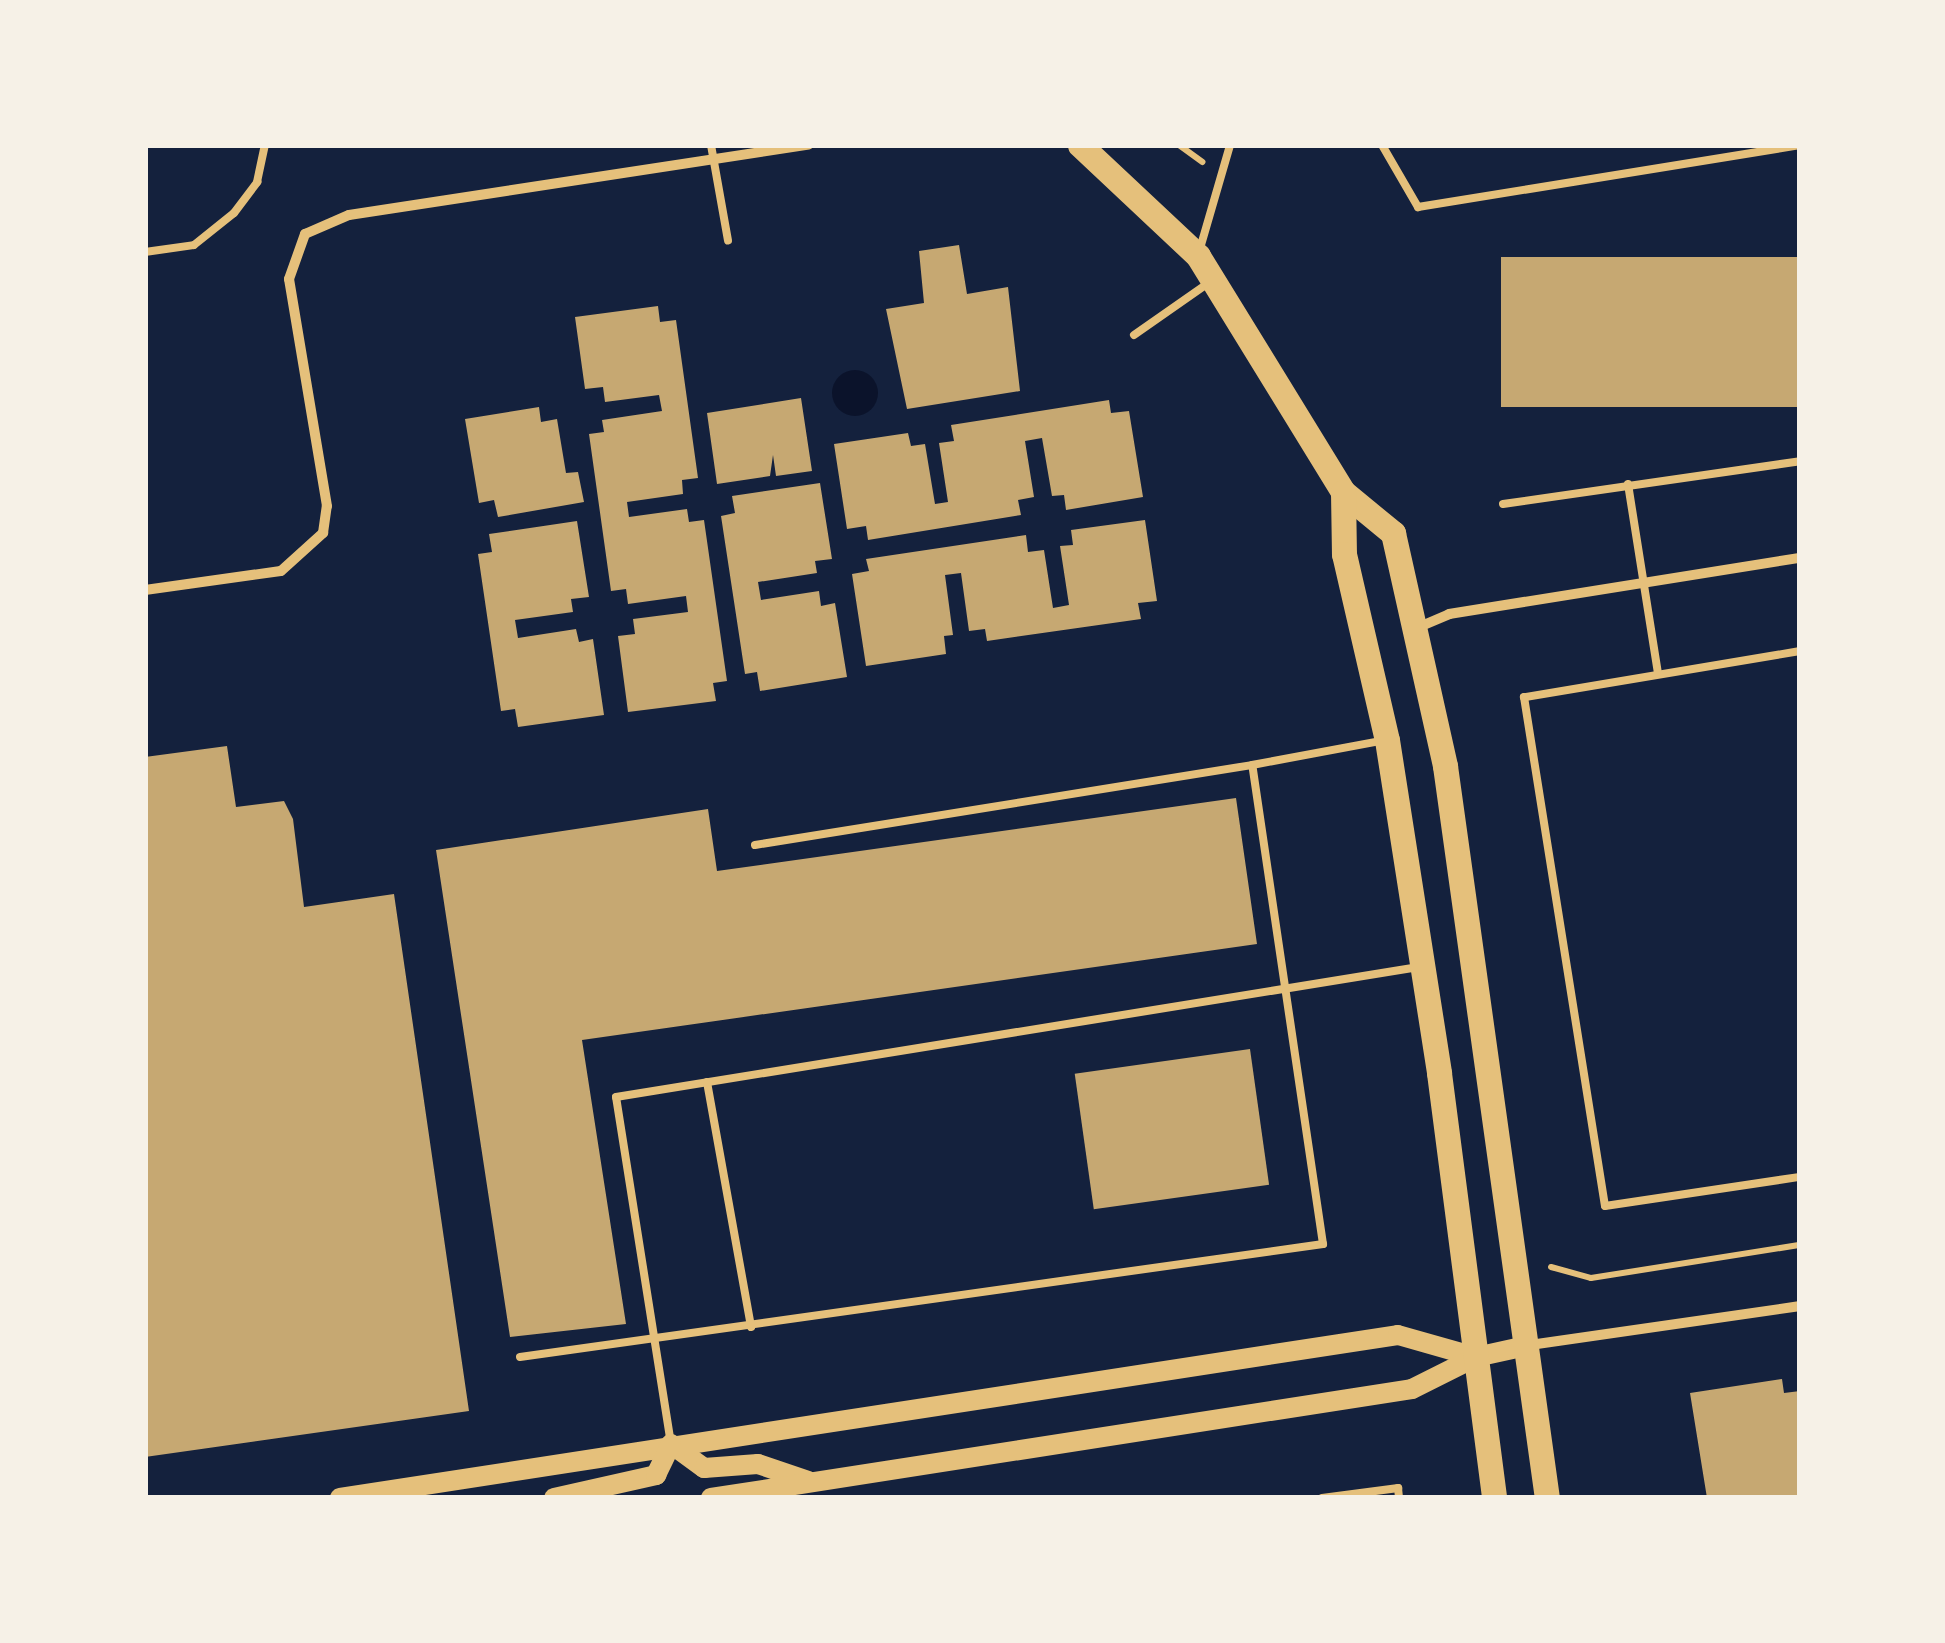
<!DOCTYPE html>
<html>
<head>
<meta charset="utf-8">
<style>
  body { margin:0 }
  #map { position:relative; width:1945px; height:1643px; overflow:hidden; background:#14213d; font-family:"Source Sans 3",sans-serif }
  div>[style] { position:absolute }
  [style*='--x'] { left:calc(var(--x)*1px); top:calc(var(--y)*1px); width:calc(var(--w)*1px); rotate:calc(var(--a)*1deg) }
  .water>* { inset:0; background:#0b132b }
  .round { border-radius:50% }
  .building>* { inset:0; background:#c6a872; transform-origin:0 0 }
  .path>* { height:6px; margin:-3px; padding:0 3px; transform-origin:3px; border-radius:3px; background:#e5c07b }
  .service>* { height:8px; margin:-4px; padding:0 4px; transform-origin:4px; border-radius:4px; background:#e5c07b }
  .minor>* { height:10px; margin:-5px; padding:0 5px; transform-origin:5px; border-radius:5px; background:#e5c07b }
  .secondary>* { height:20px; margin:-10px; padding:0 10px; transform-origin:10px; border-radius:10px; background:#e5c07b }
  .primary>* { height:25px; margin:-12.5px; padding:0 12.5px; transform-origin:12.5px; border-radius:12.5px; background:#e5c07b }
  span { translate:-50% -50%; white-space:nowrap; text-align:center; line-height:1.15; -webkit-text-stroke:10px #f6f1e7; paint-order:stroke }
  .frame { position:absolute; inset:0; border:148px solid #f6f1e7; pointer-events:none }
</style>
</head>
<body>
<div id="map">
  <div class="water">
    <div class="round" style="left:832px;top:370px;width:46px;height:46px"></div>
  </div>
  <div class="building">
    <div style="clip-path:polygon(959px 245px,967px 294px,1008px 287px,1020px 391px,907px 409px,886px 309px,924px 303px,919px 251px)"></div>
    <div style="left:1800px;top:257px;width:150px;height:299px;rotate:90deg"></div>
    <div style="clip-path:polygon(658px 306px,660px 322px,676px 320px,698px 478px,682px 480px,683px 494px,627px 502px,629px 517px,687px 509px,689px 522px,704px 520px,727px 681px,713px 683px,716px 701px,628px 712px,618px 636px,635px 634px,633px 619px,688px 612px,686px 596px,628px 604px,626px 589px,611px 591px,589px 434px,604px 432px,602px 420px,662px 411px,659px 395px,605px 402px,603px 387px,585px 389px,575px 317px)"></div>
    <div style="clip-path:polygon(801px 398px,812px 471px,776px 476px,773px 455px,770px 476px,717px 484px,707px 413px)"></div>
    <div style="clip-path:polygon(1109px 400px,1111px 413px,1129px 411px,1143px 497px,1066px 510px,1064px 495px,1052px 496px,1042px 438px,1025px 441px,1034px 497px,1018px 500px,1021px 515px,868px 540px,866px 526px,847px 529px,834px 444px,908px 433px,911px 446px,925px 444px,935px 504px,948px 502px,939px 443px,954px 441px,951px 425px)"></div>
    <div style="clip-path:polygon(539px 407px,541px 422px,557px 419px,566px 473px,578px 472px,584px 502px,498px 517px,494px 500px,479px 503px,465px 419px)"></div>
    <div style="clip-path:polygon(820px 483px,832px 559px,815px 561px,817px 573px,758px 582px,761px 600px,819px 591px,821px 606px,835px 603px,847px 677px,760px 691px,757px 672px,745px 674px,721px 516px,735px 513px,732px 496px)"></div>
    <div style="clip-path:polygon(1145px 520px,1157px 601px,1138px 603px,1141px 619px,987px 641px,985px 629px,969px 631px,961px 573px,945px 575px,953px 635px,944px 636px,946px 654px,866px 666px,852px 574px,869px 571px,866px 559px,1026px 535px,1028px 552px,1044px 550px,1053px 608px,1069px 605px,1060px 546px,1073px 545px,1071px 530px)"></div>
    <div style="clip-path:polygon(577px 521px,589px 597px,571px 599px,573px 612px,515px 620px,518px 638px,576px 629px,579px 642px,593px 639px,604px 715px,518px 727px,515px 709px,501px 711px,478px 554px,492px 552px,489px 534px)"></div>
    <div style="clip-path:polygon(227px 746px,236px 807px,284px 801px,293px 819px,304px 907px,394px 894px,469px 1411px,145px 1457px,145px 757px)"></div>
    <div style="clip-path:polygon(1236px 798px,1257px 944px,582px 1040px,626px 1324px,510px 1337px,436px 850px,708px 809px,717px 871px)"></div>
    <div style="left:1250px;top:1049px;width:137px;height:177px;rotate:82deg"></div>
    <div style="clip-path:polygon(1782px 1379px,1784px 1393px,1800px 1391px,1800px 1498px,1707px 1498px,1690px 1393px)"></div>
  </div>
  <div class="path">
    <div style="--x:1179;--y:145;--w:29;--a:36"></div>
    <div style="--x:1551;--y:1267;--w:41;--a:15.4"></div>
    <div style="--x:1591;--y:1278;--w:212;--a:-9"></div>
  </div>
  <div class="service">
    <div style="--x:711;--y:145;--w:97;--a:79.9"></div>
    <div style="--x:1382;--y:145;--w:72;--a:59.9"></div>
    <div style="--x:1418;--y:207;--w:387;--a:-9.2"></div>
    <div style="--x:145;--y:252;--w:49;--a:-8.1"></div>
    <div style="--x:194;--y:245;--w:51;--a:-38.7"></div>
    <div style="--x:234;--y:213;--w:39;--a:-53"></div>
    <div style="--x:257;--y:182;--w:38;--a:-78"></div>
    <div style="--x:1199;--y:252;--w:111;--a:-73.8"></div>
    <div style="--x:1134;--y:335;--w:89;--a:-34.9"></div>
    <div style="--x:1628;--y:484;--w:192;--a:81"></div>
    <div style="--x:1503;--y:504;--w:300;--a:-8.2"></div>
    <div style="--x:1800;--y:651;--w:280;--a:170.5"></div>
    <div style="--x:1524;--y:697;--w:515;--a:80.96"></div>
    <div style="--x:1605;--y:1206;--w:197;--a:-8.5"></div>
    <div style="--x:755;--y:845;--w:503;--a:-9.14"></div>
    <div style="--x:707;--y:1082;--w:249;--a:79.8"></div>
    <div style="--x:520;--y:1357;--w:811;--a:-8.01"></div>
    <div style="--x:1323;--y:1244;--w:484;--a:-98.4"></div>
    <div style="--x:1252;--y:765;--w:130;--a:-10.6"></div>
    <div style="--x:671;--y:1444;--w:351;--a:-99"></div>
    <div style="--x:616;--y:1097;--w:813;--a:-9.2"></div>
    <div style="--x:1322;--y:1498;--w:77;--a:-7.5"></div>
    <div style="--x:1398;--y:1488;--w:10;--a:84"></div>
  </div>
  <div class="minor">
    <div style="--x:145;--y:590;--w:137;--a:-8"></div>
    <div style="--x:281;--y:571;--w:57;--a:-42.1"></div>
    <div style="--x:323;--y:533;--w:27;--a:-82"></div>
    <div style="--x:327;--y:506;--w:230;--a:-99.5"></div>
    <div style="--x:289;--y:279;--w:48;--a:-70.4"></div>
    <div style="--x:305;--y:234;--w:48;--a:-23.4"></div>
    <div style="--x:349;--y:215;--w:465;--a:-8.7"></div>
    <div style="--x:1419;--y:627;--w:33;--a:-23"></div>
    <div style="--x:1449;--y:614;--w:355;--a:-9.1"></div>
    <div style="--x:1530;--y:1345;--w:273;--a:-8.2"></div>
  </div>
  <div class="secondary">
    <div style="--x:671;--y:1444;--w:41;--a:36"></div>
    <div style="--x:704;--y:1468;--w:54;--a:-4.2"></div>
    <div style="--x:758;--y:1464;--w:53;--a:18.8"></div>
    <div style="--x:340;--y:1498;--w:1070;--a:-8.76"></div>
    <div style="--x:1398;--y:1335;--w:81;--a:15.8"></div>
    <div style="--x:554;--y:1498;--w:105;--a:-12.7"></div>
    <div style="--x:656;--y:1475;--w:34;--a:-64"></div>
    <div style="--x:711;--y:1498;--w:709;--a:-8.84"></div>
    <div style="--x:1412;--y:1389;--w:72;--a:-26.6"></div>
    <div style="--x:1476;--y:1357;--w:55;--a:-12.5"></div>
  </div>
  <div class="primary">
    <div style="--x:1080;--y:145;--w:162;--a:43.2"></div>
    <div style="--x:1198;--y:256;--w:277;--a:58.4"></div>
    <div style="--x:1343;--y:492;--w:65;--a:39.4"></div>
    <div style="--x:1393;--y:533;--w:239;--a:77.4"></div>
    <div style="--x:1445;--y:766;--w:739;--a:82.07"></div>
    <div style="--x:1343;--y:492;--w:62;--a:89.1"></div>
    <div style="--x:1344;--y:554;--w:191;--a:77"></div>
    <div style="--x:1387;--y:740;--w:337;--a:81.1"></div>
    <div style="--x:1439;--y:1073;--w:429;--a:82.6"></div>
  </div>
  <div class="frame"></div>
</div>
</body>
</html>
